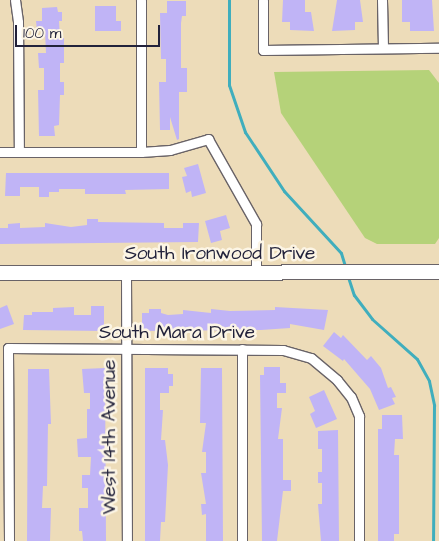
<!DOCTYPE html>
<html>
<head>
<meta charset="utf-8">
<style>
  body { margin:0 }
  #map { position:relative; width:439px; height:541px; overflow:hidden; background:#eddcb9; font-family:"Architects Daughter",sans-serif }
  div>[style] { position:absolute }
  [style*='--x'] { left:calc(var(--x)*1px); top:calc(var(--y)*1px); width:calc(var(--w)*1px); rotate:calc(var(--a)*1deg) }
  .green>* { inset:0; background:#b5d279 }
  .stream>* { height:3px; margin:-1.5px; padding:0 1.5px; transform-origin:1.5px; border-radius:1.5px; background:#40aebd }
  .building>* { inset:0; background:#c0b4f6 }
  .roads { filter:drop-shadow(1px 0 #696367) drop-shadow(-1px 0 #696367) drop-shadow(0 1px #696367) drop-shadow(0 -1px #696367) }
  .minor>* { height:9px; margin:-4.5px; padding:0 4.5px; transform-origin:4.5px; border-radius:4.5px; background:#fff }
  .primary>* { height:14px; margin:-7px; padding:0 7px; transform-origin:7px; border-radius:7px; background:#fff }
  span { translate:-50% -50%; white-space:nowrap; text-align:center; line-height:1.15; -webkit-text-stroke:5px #fcf5e5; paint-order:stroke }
  .street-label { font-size:19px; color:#22223b }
  .scale { position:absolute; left:15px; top:25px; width:145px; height:22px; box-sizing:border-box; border:2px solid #22223b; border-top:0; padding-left:6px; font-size:15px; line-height:18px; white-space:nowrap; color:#22223b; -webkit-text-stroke:4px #fcf5e5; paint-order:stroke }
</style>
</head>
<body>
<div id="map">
  <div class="green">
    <div style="clip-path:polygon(429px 70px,439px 83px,439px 238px,435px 244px,377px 244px,365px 238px,281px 113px,274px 72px)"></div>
  </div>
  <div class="stream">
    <div style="--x:229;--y:0;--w:85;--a:90"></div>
    <div style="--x:229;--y:85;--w:50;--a:71.2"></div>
    <div style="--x:245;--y:132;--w:71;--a:56.5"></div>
    <div style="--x:284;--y:191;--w:84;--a:47.4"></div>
    <div style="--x:341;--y:253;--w:17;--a:73"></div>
    <div style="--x:348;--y:277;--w:19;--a:72"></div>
    <div style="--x:354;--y:295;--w:30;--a:53"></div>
    <div style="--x:372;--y:319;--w:60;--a:41.6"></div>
    <div style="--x:417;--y:359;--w:25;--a:61"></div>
    <div style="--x:429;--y:381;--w:25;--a:78"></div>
    <div style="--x:434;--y:405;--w:136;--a:90.4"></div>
  </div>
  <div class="building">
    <div style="clip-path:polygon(283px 0,305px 0,305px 12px,311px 12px,314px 31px,290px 30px,290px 22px,282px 22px)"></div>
    <div style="clip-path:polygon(337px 0,360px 0,363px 22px,355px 22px,355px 30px,332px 31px)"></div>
    <div style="clip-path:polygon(402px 0,432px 0,434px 31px,410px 31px,410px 22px,402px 22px)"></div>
    <div style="clip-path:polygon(167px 1px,186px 1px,186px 16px,182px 16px,181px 23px,181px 68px,187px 68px,187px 92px,179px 92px,179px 139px,177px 140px,170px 117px,170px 130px,160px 130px,159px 82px,166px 82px,166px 59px,161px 59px,160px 13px,167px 13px)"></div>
    <div style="clip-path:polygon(95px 6px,116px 6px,116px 21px,121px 21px,121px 31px,95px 31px)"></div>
    <div style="clip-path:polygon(57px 7px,58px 12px,62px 12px,62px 21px,59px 21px,60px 38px,64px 38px,64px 63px,60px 63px,60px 82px,64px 82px,64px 95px,60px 95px,59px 125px,54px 126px,55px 136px,39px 136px,38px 90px,44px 90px,44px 68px,39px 68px,38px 53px,46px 53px,45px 31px,37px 31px,36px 21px,42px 21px,42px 8px)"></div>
    <div style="clip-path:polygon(198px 164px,206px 193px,192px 197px,191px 191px,186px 193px,182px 177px,187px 176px,184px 168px)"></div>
    <div style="clip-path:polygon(6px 173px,169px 173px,169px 189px,125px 190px,126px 194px,85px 194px,85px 189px,59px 189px,59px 192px,49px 192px,49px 197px,39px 197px,39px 187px,20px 187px,20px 196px,5px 196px)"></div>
    <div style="clip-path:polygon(226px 215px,230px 228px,220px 231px,222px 240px,211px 243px,205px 221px)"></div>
    <div style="clip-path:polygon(87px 219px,98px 219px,98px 222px,164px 223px,164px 228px,183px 228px,183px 223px,199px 223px,198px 242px,0 244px,0 228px,8px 228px,8px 224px,20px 223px,20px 228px,45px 227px,45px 223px,71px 227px,87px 225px)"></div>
    <div style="clip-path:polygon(7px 305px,14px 324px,0 329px,0 308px)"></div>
    <div style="clip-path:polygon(91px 306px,104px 306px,104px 331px,23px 330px,24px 315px,32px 315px,32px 312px,53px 312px,53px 308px,74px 307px,74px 315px,91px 315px)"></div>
    <div style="clip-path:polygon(275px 307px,328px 310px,324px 330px,290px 324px,290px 328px,261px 330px,142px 331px,142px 313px,149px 313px,149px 309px,161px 309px,161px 313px,168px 315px,183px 314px,183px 310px,211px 313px,211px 309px,230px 311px,275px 310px)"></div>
    <div style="clip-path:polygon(334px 332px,341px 338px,343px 335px,367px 360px,371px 356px,381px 368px,388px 388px,391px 387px,396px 397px,392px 398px,395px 404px,379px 410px,370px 389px,344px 359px,343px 361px,323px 346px)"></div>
    <div style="clip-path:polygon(264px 367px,280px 367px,280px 383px,286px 383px,286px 393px,277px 393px,277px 408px,282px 408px,278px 439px,283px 439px,283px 480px,291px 480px,291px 491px,283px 491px,277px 541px,262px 541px,260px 375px,264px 375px)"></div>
    <div style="clip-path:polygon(105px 368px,106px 541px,83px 541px,82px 531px,79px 531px,79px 508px,88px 508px,88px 488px,82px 488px,82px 475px,90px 475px,91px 457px,78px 457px,77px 439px,87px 438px,87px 409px,90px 409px,90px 393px,84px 393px,82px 369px)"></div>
    <div style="clip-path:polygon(145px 368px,168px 368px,168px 374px,173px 374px,173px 386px,169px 386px,169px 393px,160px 393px,160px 410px,163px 410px,161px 440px,165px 440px,168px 465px,165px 522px,161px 522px,160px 541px,145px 541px)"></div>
    <div style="clip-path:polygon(201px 368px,222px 368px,223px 541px,206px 541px,206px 514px,202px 515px,201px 504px,206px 504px,201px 473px,206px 473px,206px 452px,202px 452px,206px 423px,200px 423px)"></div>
    <div style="clip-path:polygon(28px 369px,49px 369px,51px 424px,48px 424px,47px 486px,43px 486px,42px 508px,51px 508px,50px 541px,27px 541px)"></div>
    <div style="clip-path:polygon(324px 390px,337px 419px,316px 428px,310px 414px,315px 411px,309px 397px)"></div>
    <div style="clip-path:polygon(382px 415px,402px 415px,403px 439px,395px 439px,394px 455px,399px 455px,399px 534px,394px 534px,394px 541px,378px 541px,378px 429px,382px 429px)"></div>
    <div style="clip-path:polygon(338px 430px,339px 541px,321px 541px,318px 504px,322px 504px,322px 483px,318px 483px,318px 472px,322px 472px,322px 449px,318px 449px,318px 431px)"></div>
  </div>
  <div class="roads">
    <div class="minor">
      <div style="--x:15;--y:0;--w:22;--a:82"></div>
      <div style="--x:18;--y:22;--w:130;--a:89.6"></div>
      <div style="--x:141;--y:0;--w:152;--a:90"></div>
      <div style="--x:263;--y:0;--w:50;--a:90"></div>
      <div style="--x:263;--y:50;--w:176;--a:-0.7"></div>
      <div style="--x:382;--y:0;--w:48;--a:88.8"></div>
      <div style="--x:0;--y:152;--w:141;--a:0"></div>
      <div style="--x:141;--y:152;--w:29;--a:-4"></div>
      <div style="--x:170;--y:150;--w:40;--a:-16"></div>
      <div style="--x:208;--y:139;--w:98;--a:60.5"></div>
      <div style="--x:256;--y:224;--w:49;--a:90"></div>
      <div style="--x:126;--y:273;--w:268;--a:89.8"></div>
      <div style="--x:242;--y:349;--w:192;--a:90"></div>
      <div style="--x:9;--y:541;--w:193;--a:-90.3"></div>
      <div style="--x:8;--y:348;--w:275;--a:0.4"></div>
      <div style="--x:283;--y:350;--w:29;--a:16"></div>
      <div style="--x:311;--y:358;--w:34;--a:40"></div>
      <div style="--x:337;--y:380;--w:22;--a:51"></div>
      <div style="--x:351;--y:397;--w:21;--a:67"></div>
      <div style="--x:359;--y:416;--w:125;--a:90"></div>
    </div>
    <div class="primary">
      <div style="--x:0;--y:273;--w:439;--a:-0.1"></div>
    </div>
  </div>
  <div class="street-label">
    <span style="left:220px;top:254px">South Ironwood Drive</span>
    <span style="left:177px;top:333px">South Mara Drive</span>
    <span style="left:110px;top:437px;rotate:-90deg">West 14th Avenue</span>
  </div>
  <div class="scale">100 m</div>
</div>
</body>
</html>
